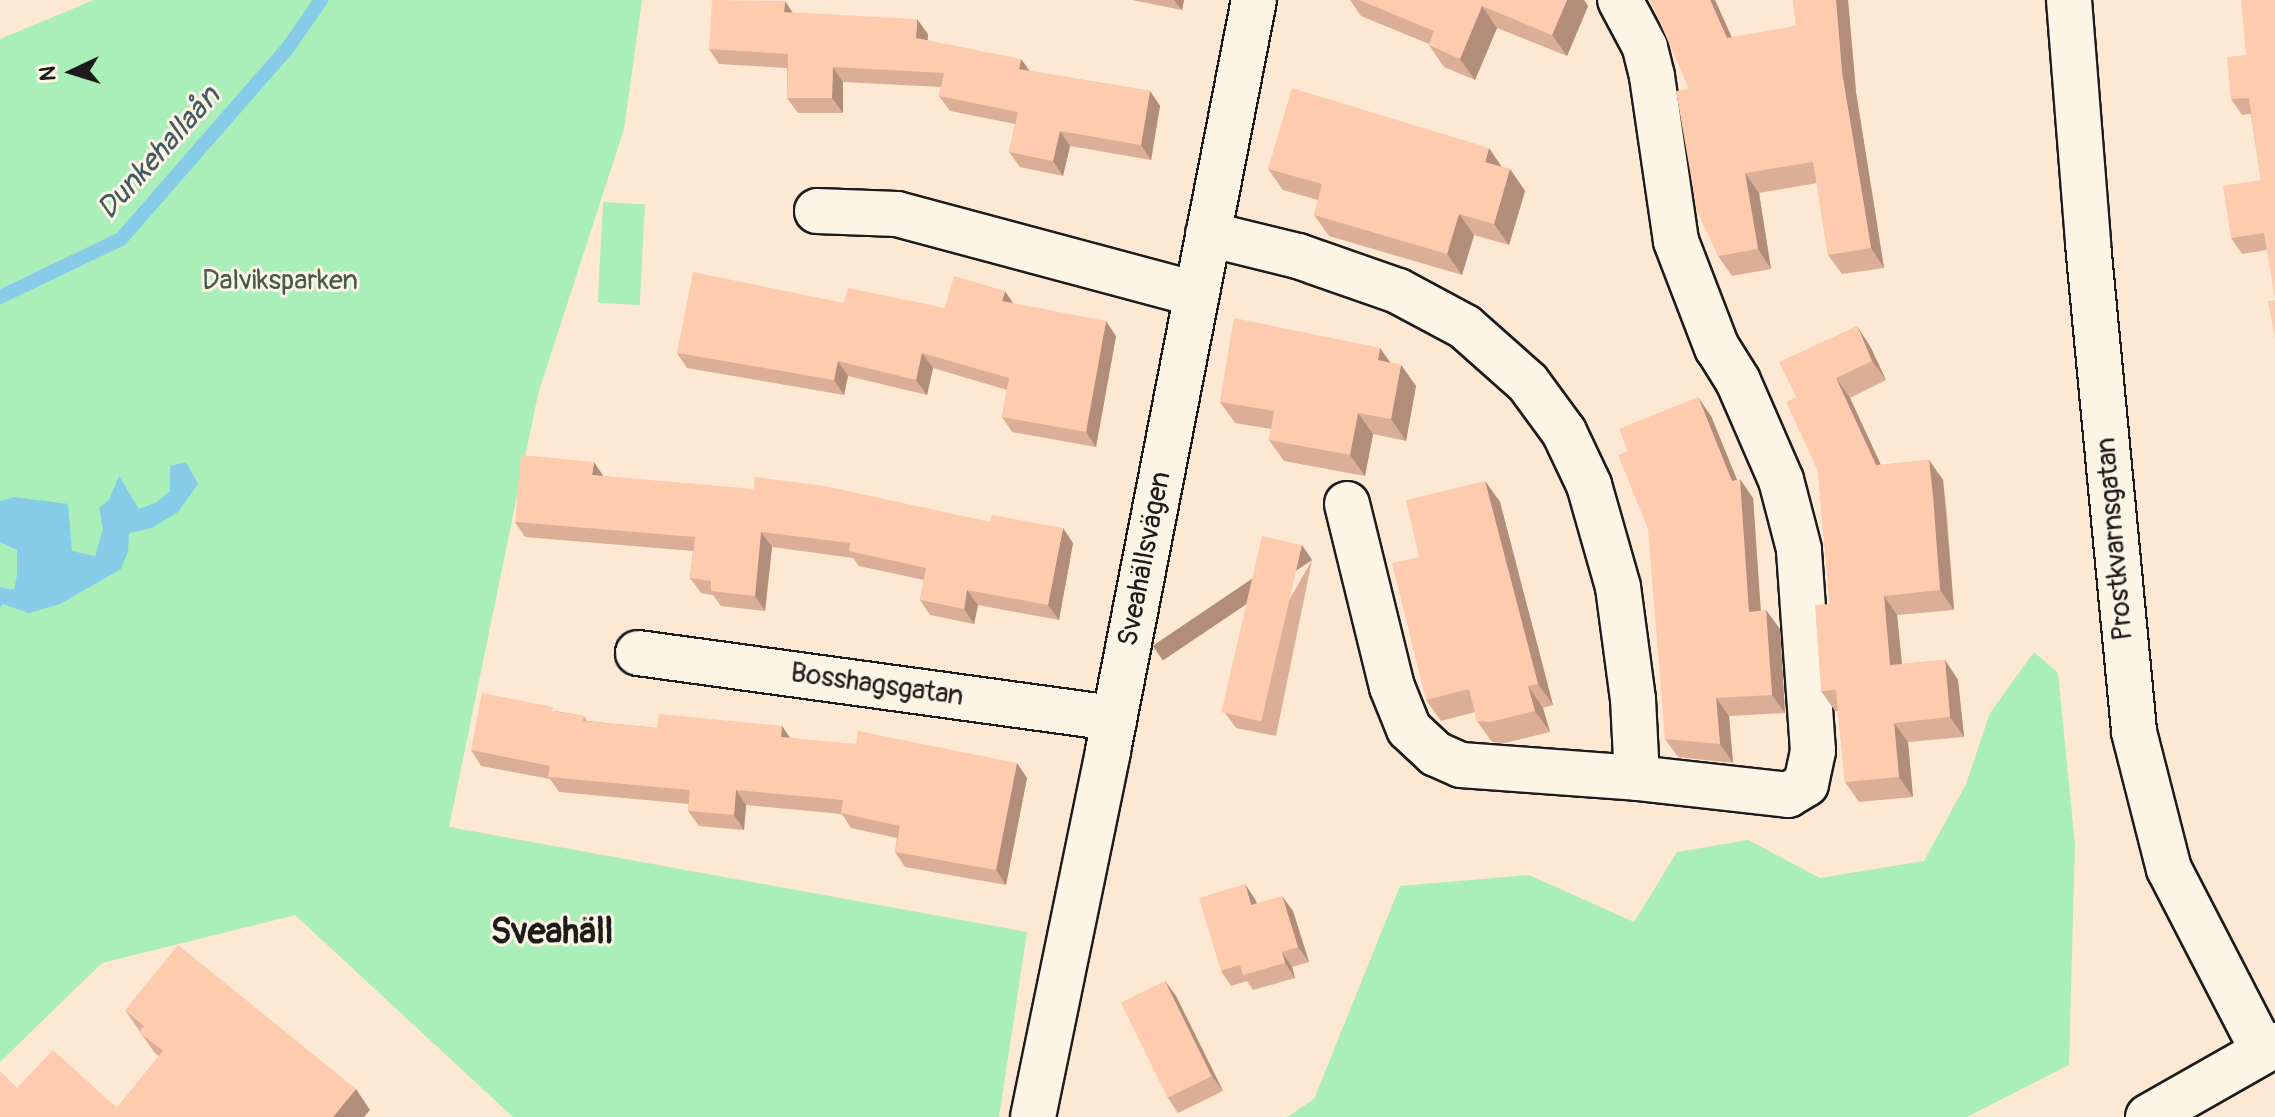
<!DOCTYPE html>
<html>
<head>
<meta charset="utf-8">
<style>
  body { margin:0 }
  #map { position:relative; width:2275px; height:1117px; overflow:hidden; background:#fde8d4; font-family:Pangolin,sans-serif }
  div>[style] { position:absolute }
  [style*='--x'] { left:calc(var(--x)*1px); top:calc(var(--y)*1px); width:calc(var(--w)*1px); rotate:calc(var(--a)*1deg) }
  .green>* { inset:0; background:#aaeeb9; transform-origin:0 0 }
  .water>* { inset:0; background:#86cce8 }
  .stream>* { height:14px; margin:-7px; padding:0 7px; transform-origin:7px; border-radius:7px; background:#86cce8 }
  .roads { filter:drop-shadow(2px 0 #1c1c1c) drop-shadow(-2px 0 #1c1c1c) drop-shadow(0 2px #1c1c1c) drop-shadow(0 -2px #1c1c1c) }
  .minor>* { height:44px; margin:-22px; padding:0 22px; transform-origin:22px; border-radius:22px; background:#fcf5e5 }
  .wall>* { inset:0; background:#daaf96 }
  .shaded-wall>* { inset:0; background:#b28e7a; transform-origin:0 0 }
  .building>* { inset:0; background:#fecbae; transform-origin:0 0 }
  span { translate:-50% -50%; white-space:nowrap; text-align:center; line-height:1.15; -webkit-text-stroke:6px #fcf5e5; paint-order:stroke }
  .park-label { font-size:28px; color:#475b4b }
  .street-label { font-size:28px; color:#1c1c1c }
  .water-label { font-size:30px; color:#415a63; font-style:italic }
  .district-label { font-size:36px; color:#1c1c1c; font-weight:700 }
  .north { position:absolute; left:32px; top:32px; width:80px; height:80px; -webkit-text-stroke:6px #fcf5e5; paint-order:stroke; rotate:266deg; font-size:22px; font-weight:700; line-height:32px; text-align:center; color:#1c1c1c }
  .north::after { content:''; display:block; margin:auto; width:28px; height:36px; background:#1c1c1c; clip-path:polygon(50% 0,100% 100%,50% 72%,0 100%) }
</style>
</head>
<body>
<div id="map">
  <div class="green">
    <div style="clip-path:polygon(94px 0,642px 0,624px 129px,538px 394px,449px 827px,1027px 932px,999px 1117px,513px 1117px,295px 915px,102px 963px,0 1062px,0 39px)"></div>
    <div style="left:603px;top:202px;width:42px;height:101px;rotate:3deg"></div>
    <div style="clip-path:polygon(2034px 652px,2058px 673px,2075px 844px,2069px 1065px,1967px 1117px,1287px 1117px,1314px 1099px,1400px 886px,1529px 875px,1634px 922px,1677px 852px,1748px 840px,1820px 878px,1924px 861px,1966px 784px,1990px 713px)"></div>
  </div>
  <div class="water">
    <div style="clip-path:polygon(186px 462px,198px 484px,178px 512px,152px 528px,129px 533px,128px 552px,121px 569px,60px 604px,29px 613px,3px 604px,0 608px,0 587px,14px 590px,17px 575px,17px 550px,0 542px,0 501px,14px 497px,68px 504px,72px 551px,95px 556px,103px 529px,99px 508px,109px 500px,119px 476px,139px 509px,157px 502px,170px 491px,170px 466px)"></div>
  </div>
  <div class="stream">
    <div style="--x:0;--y:297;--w:134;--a:-25.6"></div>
    <div style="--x:121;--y:239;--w:252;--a:-48.9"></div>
    <div style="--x:287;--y:49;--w:60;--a:-55.2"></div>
  </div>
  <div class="roads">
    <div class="minor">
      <div style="--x:2069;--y:0;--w:245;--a:85.5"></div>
      <div style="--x:2088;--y:244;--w:490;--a:84.6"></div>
      <div style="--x:2134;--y:732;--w:141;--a:75.7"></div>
      <div style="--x:2169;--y:869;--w:205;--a:62.7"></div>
      <div style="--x:817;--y:211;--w:80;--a:2.1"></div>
      <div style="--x:897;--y:214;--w:309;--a:15"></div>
      <div style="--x:1208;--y:234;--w:93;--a:13.7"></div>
      <div style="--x:1298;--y:256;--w:106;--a:19.3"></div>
      <div style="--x:1398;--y:291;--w:76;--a:28.2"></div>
      <div style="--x:1465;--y:327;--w:84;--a:41.6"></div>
      <div style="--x:1528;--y:383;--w:61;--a:53.7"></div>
      <div style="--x:1564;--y:432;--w:59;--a:64.7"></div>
      <div style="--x:1589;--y:485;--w:106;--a:74.1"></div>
      <div style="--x:1618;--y:587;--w:113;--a:82.4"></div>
      <div style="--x:1633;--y:699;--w:79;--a:87.1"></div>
      <div style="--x:1347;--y:504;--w:188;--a:76.2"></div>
      <div style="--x:1392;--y:687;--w:45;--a:68"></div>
      <div style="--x:1409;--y:729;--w:37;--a:43"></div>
      <div style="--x:1436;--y:754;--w:27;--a:24"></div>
      <div style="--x:1461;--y:765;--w:176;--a:4.2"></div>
      <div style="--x:1637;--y:778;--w:152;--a:6.4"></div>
      <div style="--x:1788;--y:795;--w:21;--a:-31"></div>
      <div style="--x:1806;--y:784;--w:34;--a:-78"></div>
      <div style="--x:1813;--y:751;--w:202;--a:-94"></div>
      <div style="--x:1799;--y:549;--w:71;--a:-104.6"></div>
      <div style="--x:1781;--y:480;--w:108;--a:-113.5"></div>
      <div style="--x:1738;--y:381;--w:39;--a:-122"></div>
      <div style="--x:1717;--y:348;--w:115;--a:-111"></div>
      <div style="--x:1676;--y:241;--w:167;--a:-98.3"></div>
      <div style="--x:1652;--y:76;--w:30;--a:-104"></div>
      <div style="--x:1645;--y:47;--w:53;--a:-118"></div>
      <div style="--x:638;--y:653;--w:481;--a:7.8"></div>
      <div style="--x:1033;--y:1117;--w:374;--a:-78.4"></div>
      <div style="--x:1108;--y:751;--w:765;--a:-79"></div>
      <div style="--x:2148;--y:1117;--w:146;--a:-29.6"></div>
    </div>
  </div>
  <div class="wall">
    <div style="clip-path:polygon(1132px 0,1184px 0,1182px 10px)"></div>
    <div style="clip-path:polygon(1350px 0,1584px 0,1588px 6px,1567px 56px,1497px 28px,1475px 80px,1444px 67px,1429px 45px,1429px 44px,1361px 16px)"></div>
    <div style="clip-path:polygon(1715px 0,1732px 38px,1796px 26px,1793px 0,1848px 0,1856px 92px,1884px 268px,1842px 274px,1828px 255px,1817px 183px,1759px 193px,1771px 269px,1732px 276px,1718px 256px,1689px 89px)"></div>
    <div style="clip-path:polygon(2275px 0,2267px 250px,2242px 254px,2231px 238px,2261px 180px,2251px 114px,2242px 115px,2231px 99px,2246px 55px)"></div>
    <div style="clip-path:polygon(793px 13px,928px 34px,927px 40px,1029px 71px,1150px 91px,1160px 106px,1151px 160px,1070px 146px,1063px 176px,1020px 167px,1009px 152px,1015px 124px,950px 111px,939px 96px,941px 87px,843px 82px,843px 113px,798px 113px,787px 98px,787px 68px,719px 64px,709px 49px)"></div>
    <div style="clip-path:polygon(1502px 167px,1510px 169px,1525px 191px,1509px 245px,1474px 235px,1462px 275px,1329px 236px,1314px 215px,1318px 200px,1283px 190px,1268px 169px)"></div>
    <div style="clip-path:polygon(844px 303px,945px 308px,1013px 304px,1116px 336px,1096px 447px,1012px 432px,1002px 417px,1007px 390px,933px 368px,927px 395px,848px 376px,844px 395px,687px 368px,677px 353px)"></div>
    <div style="clip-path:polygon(1870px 346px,1886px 380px,1850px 398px,1881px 465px,1929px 460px,1943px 480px,1947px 514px,1954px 610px,1897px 615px,1902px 664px,1945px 660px,1958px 680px,1964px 737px,1908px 742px,1913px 797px,1859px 802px,1845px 782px,1838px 711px,1835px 711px,1821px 691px,1830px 604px,1818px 471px,1796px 397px)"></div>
    <div style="clip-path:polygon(1380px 348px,1390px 363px,1401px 365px,1416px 386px,1406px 441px,1373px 434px,1365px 476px,1284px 461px,1269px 440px,1271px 429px,1235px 423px,1220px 402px)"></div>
    <div style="clip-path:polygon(1711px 416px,1737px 480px,1753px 498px,1761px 611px,1780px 629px,1785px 713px,1729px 716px,1733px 763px,1678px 757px,1665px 739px)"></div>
    <div style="clip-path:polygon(604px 476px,1073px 543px,1059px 620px,978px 605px,974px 624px,930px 615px,920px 600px,924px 580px,859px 566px,853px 558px,772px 547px,765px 611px,721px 606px,713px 595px,701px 593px,690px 578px,693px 551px,525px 537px,515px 522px)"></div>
    <div style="clip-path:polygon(1485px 481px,1500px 502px,1553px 705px,1543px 708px,1550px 732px,1505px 743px,1492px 742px,1477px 721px,1475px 712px,1441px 721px,1426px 700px,1419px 557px)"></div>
    <div style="clip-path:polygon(1312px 560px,1276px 736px,1236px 728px,1225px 713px)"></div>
    <div style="clip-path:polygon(556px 711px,584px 716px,587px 721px,657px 728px,782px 726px,790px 738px,1017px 763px,1027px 778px,1006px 885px,905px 867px,895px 852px,897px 838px,851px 828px,842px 814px,746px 805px,744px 830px,699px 826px,688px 811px,689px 804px,559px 792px,550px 779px,481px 766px,471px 750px)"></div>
    <div style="clip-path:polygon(1255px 899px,1257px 903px,1293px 911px,1309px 962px,1292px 967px,1295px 978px,1253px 990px,1247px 981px,1231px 986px,1221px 971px)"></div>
    <div style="clip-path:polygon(1165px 981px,1176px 996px,1223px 1091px,1178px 1113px,1168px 1098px)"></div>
    <div style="clip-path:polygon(125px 1010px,370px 1110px,0 1117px,17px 1088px,117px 1108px,159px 1056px,154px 1052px)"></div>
  </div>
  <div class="shaded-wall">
    <div style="clip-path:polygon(1174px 0,1184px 0,1182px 10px)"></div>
    <div style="clip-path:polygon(1567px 0,1584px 0,1588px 6px,1567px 56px,1552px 35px)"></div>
    <div style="clip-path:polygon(1710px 0,1715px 0,1741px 58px,1727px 38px)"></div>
    <div style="clip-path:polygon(1836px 0,1848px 0,1856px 92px,1884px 268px,1871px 248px,1842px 72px)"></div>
    <div style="clip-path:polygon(785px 1px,795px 16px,784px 12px)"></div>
    <div style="clip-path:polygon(1482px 6px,1497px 28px,1475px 80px,1460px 59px)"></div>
    <div style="clip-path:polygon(917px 19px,928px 34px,927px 53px,916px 38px)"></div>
    <div style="clip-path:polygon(1021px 59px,1032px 74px,1019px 69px)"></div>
    <div style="clip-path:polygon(833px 67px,843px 82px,843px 113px,832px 98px)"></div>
    <div style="clip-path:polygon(1150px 91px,1160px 106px,1151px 160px,1141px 145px)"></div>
    <div style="clip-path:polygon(1060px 131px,1070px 146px,1063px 176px,1053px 161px)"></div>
    <div style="clip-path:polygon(1489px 148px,1504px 170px,1485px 162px)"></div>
    <div style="clip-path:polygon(1510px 169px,1525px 191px,1509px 245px,1494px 224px)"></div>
    <div style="clip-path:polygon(1745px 173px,1759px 193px,1771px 269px,1758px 249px)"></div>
    <div style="clip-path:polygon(1459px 214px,1474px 235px,1462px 275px,1447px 254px)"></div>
    <div style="clip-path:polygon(1005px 291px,1015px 306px,1002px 301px)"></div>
    <div style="clip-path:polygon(1106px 321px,1116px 336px,1096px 447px,1086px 432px)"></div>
    <div style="clip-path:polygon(1857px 326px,1870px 346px,1886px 380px,1872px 361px)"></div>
    <div style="clip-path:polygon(1380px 348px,1395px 369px,1378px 360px)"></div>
    <div style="clip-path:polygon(922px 353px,933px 368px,927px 395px,916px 380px)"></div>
    <div style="clip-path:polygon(838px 361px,848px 376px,844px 395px,834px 380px)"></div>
    <div style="clip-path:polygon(1401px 365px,1416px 386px,1406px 441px,1391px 419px)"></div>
    <div style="clip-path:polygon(1836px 378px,1850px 398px,1890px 485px,1876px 465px)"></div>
    <div style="clip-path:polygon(1698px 397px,1711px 416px,1740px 487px,1740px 479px,1753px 498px,1762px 631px,1749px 612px,1732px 481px)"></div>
    <div style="clip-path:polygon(1358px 413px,1373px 434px,1365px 476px,1350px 455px)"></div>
    <div style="clip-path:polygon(1929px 460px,1943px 480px,1954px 610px,1940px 590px)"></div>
    <div style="clip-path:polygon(594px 462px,604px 477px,592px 475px)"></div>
    <div style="clip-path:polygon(1485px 481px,1500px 502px,1553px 705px,1538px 684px)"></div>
    <div style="clip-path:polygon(1063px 528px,1073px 543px,1059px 620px,1048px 605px)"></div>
    <div style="clip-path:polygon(761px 532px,772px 547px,765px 611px,755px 596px)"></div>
    <div style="left:1302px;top:545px;width:18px;height:180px;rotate:56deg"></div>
    <div style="clip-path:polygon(967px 590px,978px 605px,974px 624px,964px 609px)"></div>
    <div style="clip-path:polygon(1884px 596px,1897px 615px,1904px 685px,1890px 665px)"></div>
    <div style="clip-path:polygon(1766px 610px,1780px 629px,1785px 713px,1772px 695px)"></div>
    <div style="clip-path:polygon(1945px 660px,1958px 680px,1964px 737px,1950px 717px)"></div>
    <div style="clip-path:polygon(1528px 686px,1543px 708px,1550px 732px,1535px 711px)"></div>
    <div style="clip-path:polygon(1716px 698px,1729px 716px,1733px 763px,1720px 744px)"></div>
    <div style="clip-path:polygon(1894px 723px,1908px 742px,1913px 797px,1899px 777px)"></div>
    <div style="clip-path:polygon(782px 726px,792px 741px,781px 737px)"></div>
    <div style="clip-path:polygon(1017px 763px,1027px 778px,1006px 885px,996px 870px)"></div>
    <div style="clip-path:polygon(736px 790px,746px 805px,744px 830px,734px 815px)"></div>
    <div style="clip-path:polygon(1245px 884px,1255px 899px,1262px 920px,1251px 905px)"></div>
    <div style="clip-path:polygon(1282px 896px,1293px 911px,1309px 962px,1298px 947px)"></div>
    <div style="clip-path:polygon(1282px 952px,1292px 967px,1295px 978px,1285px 963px)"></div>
    <div style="clip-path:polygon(1165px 981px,1176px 996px,1223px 1091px,1212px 1076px)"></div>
    <div style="clip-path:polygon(356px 1089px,370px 1110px,364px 1117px,333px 1117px)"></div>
  </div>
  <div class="building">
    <div style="clip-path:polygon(712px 0,785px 1px,784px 12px,917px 19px,916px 38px,1021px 59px,1019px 69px,1150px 91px,1141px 145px,1060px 131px,1053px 161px,1009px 152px,1018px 112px,939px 96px,944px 73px,833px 67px,832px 98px,787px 98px,788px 54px,709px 49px)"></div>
    <div style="clip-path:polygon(1359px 0,1567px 0,1552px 35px,1482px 6px,1460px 59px,1429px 45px,1434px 31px)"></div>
    <div style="clip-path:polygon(1650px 0,1710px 0,1727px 38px,1796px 26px,1793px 0,1836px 0,1842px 72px,1871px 248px,1828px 255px,1813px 162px,1745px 173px,1758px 249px,1718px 256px,1697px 211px,1676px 91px,1689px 89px)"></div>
    <div style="clip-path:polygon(2241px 0,2275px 0,2275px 299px,2264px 233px,2231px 238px,2223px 186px,2261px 180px,2249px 98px,2231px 99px,2227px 57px,2246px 55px)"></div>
    <div style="clip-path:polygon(1292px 88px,1489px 148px,1485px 162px,1510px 169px,1494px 224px,1459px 214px,1447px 254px,1314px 215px,1322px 184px,1268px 169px)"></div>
    <div style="clip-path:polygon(693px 272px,844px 303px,848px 288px,945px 308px,954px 276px,1005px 291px,1002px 301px,1106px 321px,1086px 432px,1002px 417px,1009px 378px,922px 353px,916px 380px,838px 361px,834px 380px,677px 353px)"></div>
    <div style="clip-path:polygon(2275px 300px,2275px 338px,2268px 301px)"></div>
    <div style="clip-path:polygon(1234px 318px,1380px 348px,1378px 360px,1401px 365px,1391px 419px,1358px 413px,1350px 455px,1269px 440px,1274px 411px,1220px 402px)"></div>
    <div style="clip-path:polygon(1857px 326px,1872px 361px,1836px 378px,1876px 465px,1929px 460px,1933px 495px,1940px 590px,1884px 596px,1890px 665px,1945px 660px,1950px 717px,1894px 723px,1899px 777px,1845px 782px,1836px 690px,1821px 691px,1815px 605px,1830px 604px,1818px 471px,1786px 402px,1796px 397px,1779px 362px)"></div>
    <div style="clip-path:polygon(1698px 397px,1732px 481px,1740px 479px,1749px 612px,1766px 610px,1772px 695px,1716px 698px,1720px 744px,1665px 739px,1648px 529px,1618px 455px,1628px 451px,1619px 429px)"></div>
    <div style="clip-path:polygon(521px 455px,594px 462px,592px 475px,754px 489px,755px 477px,825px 486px,990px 522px,992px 515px,1063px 528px,1048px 605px,967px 590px,964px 609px,920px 600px,926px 568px,849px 551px,850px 543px,761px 532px,755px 596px,711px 591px,711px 581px,690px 578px,695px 537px,515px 522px)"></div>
    <div style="clip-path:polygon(1485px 481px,1538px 684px,1528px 686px,1535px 711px,1490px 722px,1477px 721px,1469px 689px,1426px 700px,1392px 563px,1419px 557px,1406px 500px)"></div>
    <div style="left:1262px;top:536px;width:41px;height:181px;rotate:13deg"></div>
    <div style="clip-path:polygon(482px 693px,553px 707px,552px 711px,584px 716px,583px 721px,657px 728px,659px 714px,782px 726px,781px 737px,856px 744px,858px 731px,1017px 763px,996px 870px,895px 852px,900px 826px,841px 813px,843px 800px,736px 790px,734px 815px,688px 811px,690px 790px,548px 777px,550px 766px,471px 750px)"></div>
    <div style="clip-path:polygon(1245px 884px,1251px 905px,1282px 896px,1298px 947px,1282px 952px,1285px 963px,1243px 975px,1240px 965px,1221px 971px,1199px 898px)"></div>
    <div style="clip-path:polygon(178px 945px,356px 1089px,333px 1117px,0 1117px,0 1071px,17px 1088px,53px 1050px,117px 1108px,163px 1051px,139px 1032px,144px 1026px,125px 1010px)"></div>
    <div style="left:1165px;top:981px;width:106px;height:49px;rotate:64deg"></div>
  </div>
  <div class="park-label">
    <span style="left:280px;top:281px">Dalviksparken</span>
  </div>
  <div class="street-label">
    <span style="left:2115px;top:539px;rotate:-95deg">Prostkvarnsgatan</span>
    <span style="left:1145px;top:559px;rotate:-79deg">Sveahällsvägen</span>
    <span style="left:877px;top:685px;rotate:8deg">Bosshagsgatan</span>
  </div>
  <div class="water-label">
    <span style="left:159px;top:153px;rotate:-48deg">Dunkehallaån</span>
  </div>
  <div class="district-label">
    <span style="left:552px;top:932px">Sveahäll</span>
  </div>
  <div class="north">N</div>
</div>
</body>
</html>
